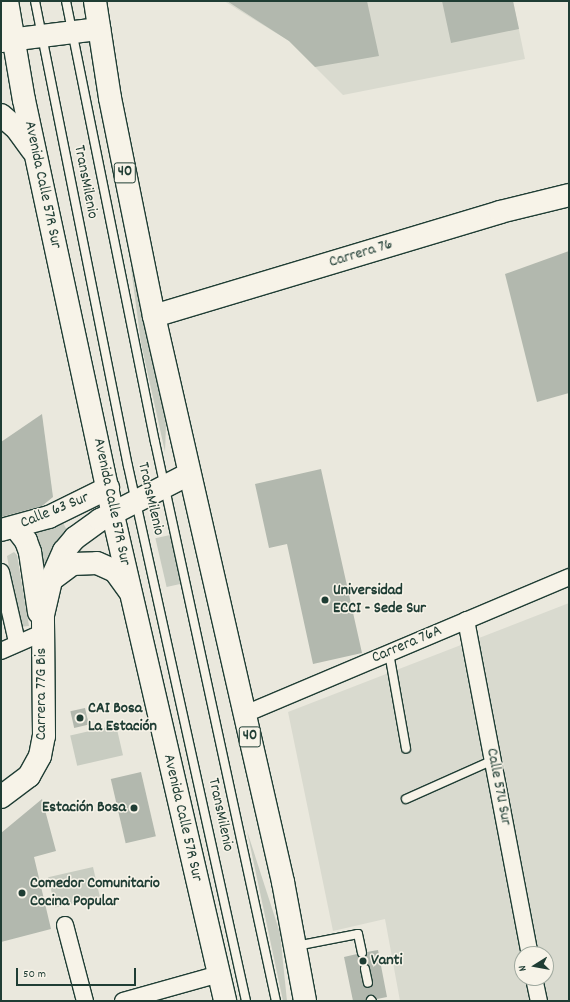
<!DOCTYPE html>
<html>
<head>
<meta charset="utf-8">
<style>
  body { margin:0 }
  #map { position:relative; width:570px; height:1002px; overflow:hidden; background:#eae8dd; font-family:Dekko,sans-serif }
  div>[style] { position:absolute }
  [style*='--x'] { left:calc(var(--x)*1px); top:calc(var(--y)*1px); width:calc(var(--w)*1px); rotate:calc(var(--a)*1deg) }
  .built>* { inset:0; background:#d9dacf }
  .green>* { inset:0; background:#c8ccc1; transform-origin:0 0 }
  .building>* { inset:0; background:#b2b8ae; transform-origin:0 0 }
  .roads { filter:drop-shadow(1px 0 #1f3d34) drop-shadow(-1px 0 #1f3d34) drop-shadow(0 1px #1f3d34) drop-shadow(0 -1px #1f3d34) }
  .lane>* { height:8px; margin:-4px; padding:0 4px; transform-origin:4px; border-radius:4px; background:#f7f3e8 }
  .street>* { height:16px; margin:-8px; padding:0 8px; transform-origin:8px; border-radius:8px; background:#f7f3e8 }
  .secondary>* { height:22px; margin:-11px; padding:0 11px; transform-origin:11px; border-radius:11px; background:#f7f3e8 }
  .primary>* { height:22px; margin:-11px; padding:0 11px; transform-origin:11px; border-radius:11px; background:#f7f3e8 }
  .highway>* { height:22px; margin:-11px; padding:0 11px; transform-origin:11px; border-radius:11px; background:#f7f3e8 }
  .dots>* { width:11px; height:11px; translate:-50% -50%; box-sizing:border-box; border:2px solid #f7f3e8; border-radius:50% }
  span { translate:-50% -50%; white-space:nowrap; text-align:center; line-height:1.15; -webkit-text-stroke:3px #f7f3e8; paint-order:stroke }
  .shield-label span { padding:1px 3px; background:#f7f3e8; border:1px solid; border-radius:3px; -webkit-text-stroke-width:0 }
  .shield-label { font-size:15px; color:#1f3d34; font-weight:700 }
  .street-label { font-size:16px; color:#1f3d34 }
  .poi-label { font-size:16px; color:#1f3d34; font-weight:700 }
  .left { translate:0 -50%; text-align:left }
  .right { translate:-100% -50%; text-align:right }
  .frame { position:absolute; inset:0; border:2px solid #1f3d34; pointer-events:none }
  .north { position:absolute; left:514px; top:946px; width:40px; height:40px; box-sizing:border-box; background:#f7f3e8; border:1px solid #a1aaa0; border-radius:50%; rotate:259deg; font-size:11px; font-weight:700; line-height:16px; text-align:center; color:#1f3d34 }
  .north::after { content:''; display:block; margin:auto; width:14px; height:18px; background:#1f3d34; clip-path:polygon(50% 0,100% 100%,50% 72%,0 100%) }
  .scale { position:absolute; left:16px; top:968px; width:120px; height:18px; box-sizing:border-box; border:2px solid #1f3d34; border-top:0; padding-left:5px; font-size:12px; line-height:14px; white-space:nowrap; color:#1f3d34; -webkit-text-stroke:3px #f7f3e8; paint-order:stroke }
</style>
</head>
<body>
<div id="map">
  <div class="built">
    <div style="clip-path:polygon(224px 1px,513px 1px,525px 59px,343px 95px,289px 41px)"></div>
    <div style="clip-path:polygon(evenodd,569px 603px,569px 1001px,400px 1001px,385px 919px,333px 931px,288px 712px,569px 603px,522px 954px,546px 954px,546px 978px,522px 978px,522px 954px)"></div>
  </div>
  <div class="green">
    <div style="clip-path:polygon(131px 268px,134px 268px,166px 425px,165px 452px,141px 343px)"></div>
    <div style="clip-path:polygon(62px 521px,68px 532px,42px 583px,35px 533px)"></div>
    <div style="left:170px;top:535px;width:50px;height:15px;rotate:77deg"></div>
    <div style="clip-path:polygon(14px 552px,17px 555px,29px 626px,19px 627px,7px 556px)"></div>
    <div style="left:116px;top:725px;width:31px;height:47px;rotate:77deg"></div>
    <div style="clip-path:polygon(247px 831px,280px 933px,287px 1001px,283px 1001px)"></div>
    <div style="left:93px;top:867px;width:31px;height:46px;rotate:77deg"></div>
  </div>
  <div class="building">
    <div style="clip-path:polygon(227px 1px,367px 1px,379px 56px,315px 67px,289px 41px)"></div>
    <div style="clip-path:polygon(442px 1px,513px 1px,519px 29px,451px 43px)"></div>
    <div style="clip-path:polygon(569px 251px,569px 393px,537px 402px,505px 274px)"></div>
    <div style="clip-path:polygon(42px 414px,53px 497px,42px 506px,1px 517px,1px 442px)"></div>
    <div style="clip-path:polygon(321px 469px,362px 653px,313px 664px,287px 544px,269px 548px,255px 484px)"></div>
    <div style="left:85px;top:708px;width:17px;height:15px;rotate:77deg"></div>
    <div style="left:141px;top:772px;width:66px;height:31px;rotate:77deg"></div>
    <div style="clip-path:polygon(42px 799px,56px 851px,34px 857px,51px 929px,1px 942px,1px 833px)"></div>
    <div style="clip-path:polygon(evenodd,378px 950px,387px 997px,377px 999px,370px 995px,366px 1001px,353px 1001px,344px 957px,357px 954px,363px 958px,367px 952px,378px 950px,363px 964px,370px 968px,373px 982px,370px 988px,363px 984px,360px 970px,363px 964px)"></div>
  </div>
  <div class="roads">
    <div class="lane">
      <div style="--x:35;--y:1;--w:474;--a:78.7"></div>
      <div style="--x:128;--y:466;--w:548;--a:77.56"></div>
      <div style="--x:66;--y:1;--w:450;--a:78.6"></div>
      <div style="--x:155;--y:442;--w:572;--a:77.79"></div>
      <div style="--x:389;--y:653;--w:97;--a:79.9"></div>
      <div style="--x:406;--y:799;--w:95;--a:-24.1"></div>
      <div style="--x:296;--y:946;--w:63;--a:-11"></div>
      <div style="--x:358;--y:934;--w:19;--a:78"></div>
      <div style="--x:365;--y:969;--w:14;--a:78"></div>
      <div style="--x:371;--y:1000;--w:1;--a:45"></div>
    </div>
    <div class="street">
      <div style="--x:1;--y:572;--w:72;--a:77.1"></div>
      <div style="--x:466;--y:620;--w:340;--a:79.2"></div>
      <div style="--x:1;--y:651;--w:45;--a:-23.7"></div>
      <div style="--x:245;--y:714;--w:352;--a:-22.9"></div>
      <div style="--x:65;--y:925;--w:79;--a:75.3"></div>
      <div style="--x:534;--y:978;--w:24;--a:78"></div>
      <div style="--x:123;--y:1001;--w:100;--a:-15.7"></div>
    </div>
    <div class="secondary">
      <div style="--x:154;--y:316;--w:361;--a:-16.7"></div>
      <div style="--x:500;--y:212;--w:71;--a:-13.8"></div>
      <div style="--x:16;--y:528;--w:16;--a:52"></div>
      <div style="--x:26;--y:541;--w:12;--a:70"></div>
      <div style="--x:30;--y:552;--w:61;--a:81.5"></div>
      <div style="--x:1;--y:530;--w:50;--a:-15.2"></div>
      <div style="--x:49;--y:517;--w:66;--a:-26.2"></div>
      <div style="--x:1;--y:797;--w:35;--a:-37"></div>
      <div style="--x:29;--y:776;--w:23;--a:-61"></div>
      <div style="--x:40;--y:756;--w:20;--a:-79"></div>
      <div style="--x:44;--y:736;--w:121;--a:-90.5"></div>
      <div style="--x:43;--y:615;--w:36;--a:-77"></div>
      <div style="--x:51;--y:580;--w:32;--a:-66"></div>
      <div style="--x:64;--y:551;--w:17;--a:-50"></div>
      <div style="--x:75;--y:538;--w:31;--a:-36"></div>
      <div style="--x:100;--y:520;--w:100;--a:-27.3"></div>
    </div>
    <div class="primary">
      <div style="--x:1;--y:41;--w:99;--a:-7"></div>
    </div>
    <div class="highway">
      <div style="--x:7;--y:1;--w:100;--a:80.3"></div>
      <div style="--x:24;--y:100;--w:424;--a:77.9"></div>
      <div style="--x:113;--y:515;--w:499;--a:77"></div>
      <div style="--x:95;--y:1;--w:98;--a:81.2"></div>
      <div style="--x:110;--y:98;--w:222;--a:78.6"></div>
      <div style="--x:154;--y:316;--w:581;--a:77.16"></div>
      <div style="--x:283;--y:882;--w:121;--a:79.5"></div>
      <div style="--x:1;--y:115;--w:21;--a:41"></div>
      <div style="--x:17;--y:129;--w:26;--a:54"></div>
      <div style="--x:51;--y:580;--w:26;--a:-37"></div>
      <div style="--x:72;--y:564;--w:25;--a:-2"></div>
      <div style="--x:97;--y:563;--w:20;--a:24"></div>
      <div style="--x:115;--y:571;--w:24;--a:54"></div>
    </div>
  </div>
  <div class="dots">
    <div style="left:325px;top:600px;background:#1f3d34"></div>
    <div style="left:80px;top:718px;background:#1f3d34"></div>
    <div style="left:134px;top:808px;background:#1f3d34"></div>
    <div style="left:22px;top:893px;background:#1f3d34"></div>
    <div style="left:363px;top:961px;background:#1f3d34"></div>
  </div>
  <div class="shield-label">
    <span style="left:125px;top:173px">40</span>
    <span style="left:250px;top:737px">40</span>
  </div>
  <div class="street-label">
    <span style="left:85px;top:182px;rotate:79deg">TransMilenio</span>
    <span style="left:42px;top:185px;rotate:78deg">Avenida Calle 57R Sur</span>
    <span style="left:361px;top:254px;rotate:-17deg">Carrera 76</span>
    <span style="left:150px;top:499px;rotate:77deg">TransMilenio</span>
    <span style="left:111px;top:502px;rotate:78deg">Avenida Calle 57R Sur</span>
    <span style="left:55px;top:511px;rotate:-22deg">Calle 63 Sur</span>
    <span style="left:407px;top:645px;rotate:-23deg">Carrera 76A</span>
    <span style="left:42px;top:694px;rotate:-90deg">Carrera 77G Bis</span>
    <span style="left:498px;top:787px;rotate:79deg">Calle 57U Sur</span>
    <span style="left:220px;top:815px;rotate:78deg">TransMilenio</span>
    <span style="left:182px;top:818px;rotate:77deg">Avenida Calle 57R Sur</span>
  </div>
  <div class="poi-label">
    <span class="left" style="left:333px;top:600px">Universidad<br>ECCI - Sede Sur</span>
    <span class="left" style="left:88px;top:718px">CAI Bosa<br>La Estación</span>
    <span class="right" style="left:126px;top:808px">Estación Bosa</span>
    <span class="left" style="left:30px;top:893px">Comedor Comunitario<br>Cocina Popular</span>
    <span class="left" style="left:371px;top:961px">Vanti</span>
  </div>
  <div class="frame"></div>
  <div class="north">N</div>
  <div class="scale">50 m</div>
</div>
</body>
</html>
